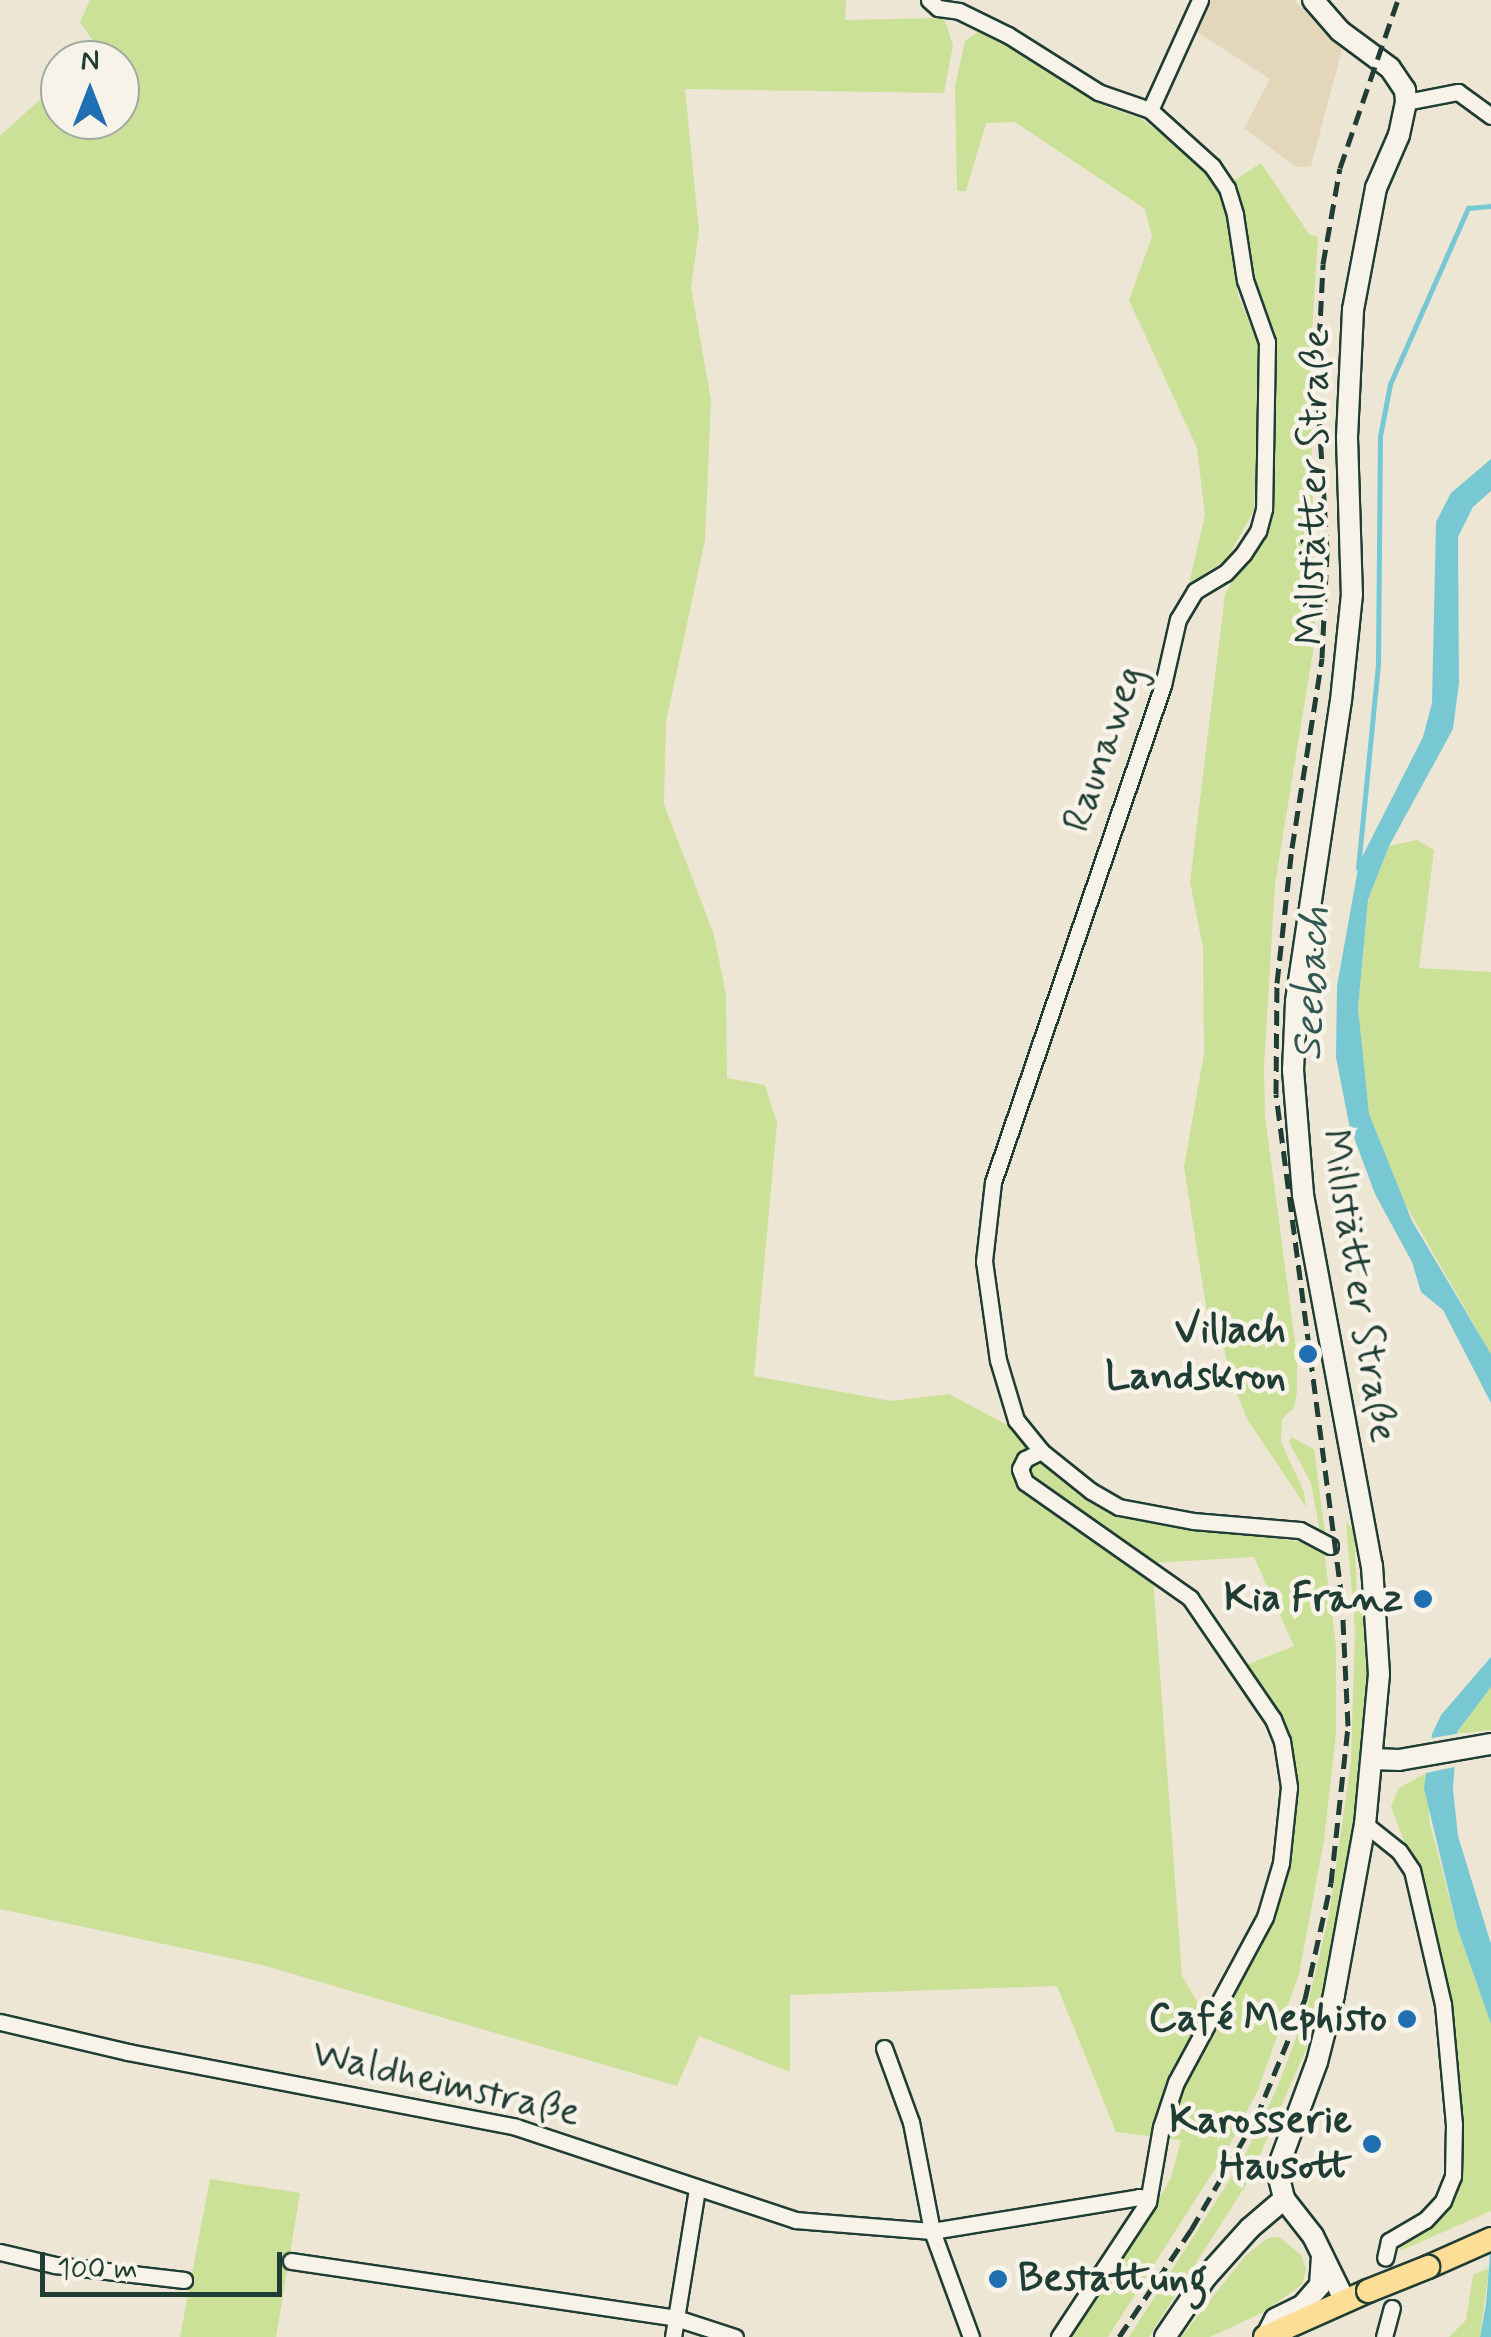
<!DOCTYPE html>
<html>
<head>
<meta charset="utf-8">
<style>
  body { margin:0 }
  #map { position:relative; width:1491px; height:2337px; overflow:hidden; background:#eee6d4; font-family:Mynerve,sans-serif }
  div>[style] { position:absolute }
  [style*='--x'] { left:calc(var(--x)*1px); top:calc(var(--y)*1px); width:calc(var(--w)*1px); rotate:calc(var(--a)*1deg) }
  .built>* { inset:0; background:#e4d6bb }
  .green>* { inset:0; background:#cae197 }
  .water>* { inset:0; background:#78c8d3 }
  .pier>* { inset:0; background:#eee6d4 }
  .stream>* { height:5px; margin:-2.5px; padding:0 2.5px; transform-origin:2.5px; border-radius:2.5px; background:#78c8d3 }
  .roads { filter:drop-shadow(2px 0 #1f3d34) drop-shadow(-2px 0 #1f3d34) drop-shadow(0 2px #1f3d34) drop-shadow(0 -2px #1f3d34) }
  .street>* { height:15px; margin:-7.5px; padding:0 7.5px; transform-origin:7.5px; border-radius:7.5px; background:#f7f3e8 }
  .secondary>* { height:20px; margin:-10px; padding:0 10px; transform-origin:10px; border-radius:10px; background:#f7f3e8 }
  .primary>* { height:22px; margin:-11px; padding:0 11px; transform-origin:11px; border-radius:11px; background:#fdde96 }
  .rail>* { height:5px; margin-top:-2.5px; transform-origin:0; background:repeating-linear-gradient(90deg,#1f3d34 0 15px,transparent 0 23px) }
  .bridges { filter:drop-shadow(2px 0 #1f3d34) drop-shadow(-2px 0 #1f3d34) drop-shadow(0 2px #1f3d34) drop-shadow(0 -2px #1f3d34) }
  .primary-bridge>* { height:22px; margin:-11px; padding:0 11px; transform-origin:11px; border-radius:11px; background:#fdde96 }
  .dots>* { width:28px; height:28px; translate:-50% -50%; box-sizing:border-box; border:5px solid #f7f3e8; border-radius:50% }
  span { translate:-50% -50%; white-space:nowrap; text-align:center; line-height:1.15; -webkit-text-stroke:9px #f7f3e8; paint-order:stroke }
  .street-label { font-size:40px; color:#1f3d34 }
  .poi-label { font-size:40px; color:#1f3d34; font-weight:700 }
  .right { translate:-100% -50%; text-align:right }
  .left { translate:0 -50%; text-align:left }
  .water-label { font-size:42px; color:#315954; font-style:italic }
  .north { position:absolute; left:40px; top:40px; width:100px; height:100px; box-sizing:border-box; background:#f7f3e8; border:2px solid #a1aaa0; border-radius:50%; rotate:0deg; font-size:28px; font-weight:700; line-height:40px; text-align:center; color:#1f3d34 }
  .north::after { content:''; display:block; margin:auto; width:35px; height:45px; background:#1f6fb2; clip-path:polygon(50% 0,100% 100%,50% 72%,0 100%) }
  .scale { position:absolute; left:40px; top:2252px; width:242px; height:45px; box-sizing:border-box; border:5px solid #1f3d34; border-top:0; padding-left:12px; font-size:30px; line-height:35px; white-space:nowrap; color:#1f3d34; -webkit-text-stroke:8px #f7f3e8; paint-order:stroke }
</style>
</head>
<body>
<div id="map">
  <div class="built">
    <div style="clip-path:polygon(1206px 0,1294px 0,1342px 50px,1311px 166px,1296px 167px,1244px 128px,1270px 79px,1189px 27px)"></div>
  </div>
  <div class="green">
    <div style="clip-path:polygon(evenodd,90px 0,846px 0,845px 20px,944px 18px,953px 45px,944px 93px,685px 89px,699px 231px,691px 287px,711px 400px,705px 540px,666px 722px,664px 804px,714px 935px,726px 994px,727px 1078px,765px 1085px,777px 1123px,754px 1376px,891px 1401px,949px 1394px,1015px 1429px,1061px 1480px,1123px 1515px,1307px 1543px,1324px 1551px,1336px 1646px,1336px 1734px,1324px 1840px,1299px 1974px,1258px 2090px,1227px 2150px,1108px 2337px,1066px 2337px,1153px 2209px,1171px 2178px,1181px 2140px,1116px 2132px,1057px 1986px,790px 1995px,790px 2072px,699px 2036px,677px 2086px,262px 1965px,0 1909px,0 136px,60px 81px,60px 120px,120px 120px,120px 60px,80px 60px,95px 44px,80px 22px,90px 0,1254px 1557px,1294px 1646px,1243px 1666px,1282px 1726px,1294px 1756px,1290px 1809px,1267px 1924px,1211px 2026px,1182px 1976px,1152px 1563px,1254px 1557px)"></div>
    <div style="clip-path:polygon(982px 29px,1107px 107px,1142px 119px,1207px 171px,1219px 191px,1231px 234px,1238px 295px,1260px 349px,1254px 510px,1227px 559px,1189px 584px,1205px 515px,1197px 448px,1129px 300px,1152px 237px,1145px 209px,1015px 122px,986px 123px,966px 191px,957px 191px,955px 87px,965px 41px)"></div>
    <div style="clip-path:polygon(1261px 163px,1309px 234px,1318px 237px,1310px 364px,1315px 639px,1275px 884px,1264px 1067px,1265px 1116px,1297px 1357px,1297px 1392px,1294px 1408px,1282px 1419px,1281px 1442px,1304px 1492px,1306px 1507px,1247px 1419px,1229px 1373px,1220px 1326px,1209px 1325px,1184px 1167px,1204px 1053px,1203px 948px,1190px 882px,1225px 594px,1263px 530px,1272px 383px,1229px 184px)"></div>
    <div style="clip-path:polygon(1417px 840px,1434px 850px,1419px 968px,1491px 972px,1491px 1354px,1400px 1195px,1369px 1114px,1362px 1074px,1358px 1008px,1368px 901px,1389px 846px)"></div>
    <div style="clip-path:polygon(1291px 1437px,1314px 1449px,1326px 1540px,1321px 1537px,1311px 1483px,1289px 1442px)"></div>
    <div style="clip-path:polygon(1346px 1521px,1354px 1532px,1357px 1595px,1370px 1645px,1368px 1713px,1347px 1876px,1317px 2024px,1249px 2180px,1149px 2337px,1129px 2337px,1243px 2159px,1278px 2086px,1307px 2008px,1329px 1915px,1351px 1762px,1355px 1629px)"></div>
    <div style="clip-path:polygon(1491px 1687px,1491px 1730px,1456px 1734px,1471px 1710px)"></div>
    <div style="clip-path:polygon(1426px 1773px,1430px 1824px,1457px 1927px,1491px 2024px,1491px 2211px,1400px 2251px,1402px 2243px,1449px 2202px,1459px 2169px,1460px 2075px,1448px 1982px,1428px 1906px,1391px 1807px,1399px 1788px)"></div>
    <div style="clip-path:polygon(210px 2179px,300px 2193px,276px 2337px,180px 2337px)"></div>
    <div style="clip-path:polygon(1279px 2237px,1301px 2255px,1306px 2269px,1302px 2285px,1262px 2313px,1210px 2337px,1181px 2337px,1245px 2256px,1268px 2238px)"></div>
    <div style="clip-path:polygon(1489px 2268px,1480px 2337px,1449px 2337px,1466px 2320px,1473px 2275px)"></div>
  </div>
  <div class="water">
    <div style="clip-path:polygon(1491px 459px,1491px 491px,1473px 507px,1458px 537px,1459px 683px,1453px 729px,1389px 846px,1368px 900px,1358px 1008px,1369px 1114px,1412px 1221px,1491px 1354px,1491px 1403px,1443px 1310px,1421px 1292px,1412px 1262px,1375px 1194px,1349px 1124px,1336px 1057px,1337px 986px,1359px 863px,1423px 737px,1432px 703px,1436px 522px,1451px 493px)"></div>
    <div style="clip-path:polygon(1491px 1657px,1491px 1687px,1457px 1732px,1453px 1789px,1458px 1836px,1491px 1944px,1491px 2024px,1457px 1927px,1424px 1788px,1432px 1734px,1441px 1715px)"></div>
    <div style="clip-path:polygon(1491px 2243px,1491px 2337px,1480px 2337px,1486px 2304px)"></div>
  </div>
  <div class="pier">
    <div style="clip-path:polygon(1462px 1733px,1459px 1766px,1421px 1774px,1426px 1739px)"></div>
  </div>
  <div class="stream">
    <div style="--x:1358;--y:868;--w:206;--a:-84.4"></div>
    <div style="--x:1378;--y:663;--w:227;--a:-89.5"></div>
    <div style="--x:1380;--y:436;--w:53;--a:-79.1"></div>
    <div style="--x:1390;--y:384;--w:193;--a:-66.1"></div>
    <div style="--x:1468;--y:208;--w:23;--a:-5"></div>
  </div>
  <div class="roads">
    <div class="street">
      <div style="--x:929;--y:0;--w:12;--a:42"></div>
      <div style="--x:938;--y:8;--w:21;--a:8"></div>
      <div style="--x:959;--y:11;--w:55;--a:26.1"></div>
      <div style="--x:1008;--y:35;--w:107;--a:32.3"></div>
      <div style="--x:1098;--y:92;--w:55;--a:19.1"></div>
      <div style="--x:1200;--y:0;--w:121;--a:114.4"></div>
      <div style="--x:1150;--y:110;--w:84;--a:42.1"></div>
      <div style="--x:1212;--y:166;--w:27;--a:56"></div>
      <div style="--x:1227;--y:188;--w:28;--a:73"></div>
      <div style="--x:1235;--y:215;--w:66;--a:81.3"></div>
      <div style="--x:1245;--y:280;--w:66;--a:70.5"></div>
      <div style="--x:1267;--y:342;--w:167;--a:91"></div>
      <div style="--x:1264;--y:509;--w:23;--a:105"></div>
      <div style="--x:1258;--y:531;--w:27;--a:123"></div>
      <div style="--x:1243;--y:554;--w:26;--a:133"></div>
      <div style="--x:1225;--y:573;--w:35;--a:149"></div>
      <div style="--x:1195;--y:591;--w:33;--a:121"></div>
      <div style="--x:1178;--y:619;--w:68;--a:102.8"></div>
      <div style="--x:1163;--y:685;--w:525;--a:108.88"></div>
      <div style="--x:993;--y:1182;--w:80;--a:96.5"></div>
      <div style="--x:984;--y:1261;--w:100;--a:82"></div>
      <div style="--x:998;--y:1360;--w:63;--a:73.3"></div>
      <div style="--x:1016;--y:1420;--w:40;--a:51"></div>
      <div style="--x:1041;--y:1451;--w:64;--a:38.7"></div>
      <div style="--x:1091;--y:1491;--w:32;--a:30"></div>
      <div style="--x:1119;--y:1507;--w:75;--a:10.7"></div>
      <div style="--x:1193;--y:1521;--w:107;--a:4.8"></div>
      <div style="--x:1300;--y:1530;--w:34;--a:28"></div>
      <div style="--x:1406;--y:102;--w:53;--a:-10.9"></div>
      <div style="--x:1458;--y:92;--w:41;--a:36"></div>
      <div style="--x:1041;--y:1451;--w:18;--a:153"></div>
      <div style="--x:1025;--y:1459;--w:11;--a:117"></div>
      <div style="--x:1020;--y:1469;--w:14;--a:69"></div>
      <div style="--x:1025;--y:1482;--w:202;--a:35.1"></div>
      <div style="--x:1190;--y:1598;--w:147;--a:55.6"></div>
      <div style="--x:1273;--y:1719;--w:24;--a:68"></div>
      <div style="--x:1282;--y:1741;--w:47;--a:81.3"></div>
      <div style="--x:1289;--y:1787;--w:76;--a:96"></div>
      <div style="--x:1281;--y:1863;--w:56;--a:106.5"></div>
      <div style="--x:1265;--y:1917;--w:187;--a:118.3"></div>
      <div style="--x:1176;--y:2082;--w:47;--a:108.4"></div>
      <div style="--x:1161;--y:2127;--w:76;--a:99.8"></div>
      <div style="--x:1148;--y:2202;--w:162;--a:123.4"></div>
      <div style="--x:1365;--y:1824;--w:43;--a:38.5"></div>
      <div style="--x:1399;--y:1851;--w:23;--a:56"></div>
      <div style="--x:1412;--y:1870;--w:138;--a:77"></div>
      <div style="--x:1443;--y:2004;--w:121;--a:84.8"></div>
      <div style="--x:1454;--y:2124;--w:52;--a:91.1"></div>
      <div style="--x:1453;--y:2176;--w:27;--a:112"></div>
      <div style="--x:1443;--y:2201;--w:26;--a:133"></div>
      <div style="--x:1425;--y:2220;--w:42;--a:149.7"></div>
      <div style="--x:1389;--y:2241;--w:17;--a:103"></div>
      <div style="--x:0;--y:2022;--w:131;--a:13.2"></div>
      <div style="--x:128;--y:2052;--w:395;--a:10.9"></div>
      <div style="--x:516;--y:2127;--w:294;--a:18.4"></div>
      <div style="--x:795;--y:2220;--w:137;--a:4.6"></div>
      <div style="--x:932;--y:2231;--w:210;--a:-9.3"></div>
      <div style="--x:1139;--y:2197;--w:10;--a:29"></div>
      <div style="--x:884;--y:2048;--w:79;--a:70"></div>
      <div style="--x:911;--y:2122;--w:111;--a:79.1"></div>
      <div style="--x:932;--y:2231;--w:113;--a:69.8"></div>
      <div style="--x:0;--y:2252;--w:57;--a:13.3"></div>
      <div style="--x:55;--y:2265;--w:130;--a:6.6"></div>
      <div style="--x:291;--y:2261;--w:389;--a:8.4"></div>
      <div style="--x:676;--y:2318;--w:62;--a:17.9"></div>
      <div style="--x:673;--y:2337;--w:150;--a:-80.8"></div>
      <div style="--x:1384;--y:2337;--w:30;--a:-75"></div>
    </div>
    <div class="secondary">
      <div style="--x:1313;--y:0;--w:41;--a:48.9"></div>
      <div style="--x:1340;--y:31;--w:62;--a:36.5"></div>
      <div style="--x:1390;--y:68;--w:27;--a:56"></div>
      <div style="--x:1405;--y:90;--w:12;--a:85"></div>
      <div style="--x:1406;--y:102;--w:34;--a:102"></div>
      <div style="--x:1399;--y:135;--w:58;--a:113.5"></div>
      <div style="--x:1376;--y:188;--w:124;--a:100.7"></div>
      <div style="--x:1353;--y:310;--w:128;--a:92.7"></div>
      <div style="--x:1347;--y:438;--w:156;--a:88.2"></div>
      <div style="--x:1352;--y:594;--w:107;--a:95.9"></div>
      <div style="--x:1341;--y:700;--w:305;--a:98.5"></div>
      <div style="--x:1296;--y:1002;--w:68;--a:92.5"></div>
      <div style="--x:1293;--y:1070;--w:125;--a:85.4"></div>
      <div style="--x:1303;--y:1195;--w:377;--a:79.5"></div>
      <div style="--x:1372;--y:1566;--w:108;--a:86.3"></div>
      <div style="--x:1379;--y:1674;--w:151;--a:95.3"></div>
      <div style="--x:1365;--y:1824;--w:174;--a:100.3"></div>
      <div style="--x:1334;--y:1995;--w:69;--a:104.2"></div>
      <div style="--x:1317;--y:2062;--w:115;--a:110.3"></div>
      <div style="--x:1277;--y:2170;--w:30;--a:76"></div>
      <div style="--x:1284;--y:2199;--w:47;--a:51.9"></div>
      <div style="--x:1313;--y:2236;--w:72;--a:63.8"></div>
      <div style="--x:1373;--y:1759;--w:26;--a:2"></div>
      <div style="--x:1399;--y:1760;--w:93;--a:-9.9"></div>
      <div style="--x:1165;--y:2337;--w:73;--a:-55.7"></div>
      <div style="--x:1206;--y:2277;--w:66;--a:-48.1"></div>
      <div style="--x:1250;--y:2228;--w:45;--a:-40.5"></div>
      <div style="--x:1266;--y:2337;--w:20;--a:-63"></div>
      <div style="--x:1275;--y:2319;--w:30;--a:-26"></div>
      <div style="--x:1302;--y:2306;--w:28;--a:-49"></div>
      <div style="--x:1320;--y:2285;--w:29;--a:-86"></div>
    </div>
    <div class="primary">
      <div style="--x:1428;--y:2267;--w:69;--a:-24"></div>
      <div style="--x:1265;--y:2337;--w:113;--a:-24.1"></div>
    </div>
  </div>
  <div class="rail">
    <div style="--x:1119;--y:2337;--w:129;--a:-56.1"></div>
    <div style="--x:1191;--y:2230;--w:129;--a:-59.9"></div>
    <div style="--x:1256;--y:2118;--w:129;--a:-67.6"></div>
    <div style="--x:1305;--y:1999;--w:119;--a:-77.4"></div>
    <div style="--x:1331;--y:1883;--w:158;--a:-83.8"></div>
    <div style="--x:1348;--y:1726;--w:127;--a:-92.7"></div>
    <div style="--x:1342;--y:1599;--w:509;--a:-97.45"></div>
    <div style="--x:1276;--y:1094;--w:111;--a:-89.5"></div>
    <div style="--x:1277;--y:983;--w:136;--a:-83.7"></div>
    <div style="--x:1292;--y:848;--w:192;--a:-81"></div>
    <div style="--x:1322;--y:658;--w:108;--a:-87.3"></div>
    <div style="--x:1327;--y:550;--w:166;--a:-93.4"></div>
    <div style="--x:1317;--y:384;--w:120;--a:-87.1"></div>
    <div style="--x:1323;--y:264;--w:97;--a:-80"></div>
    <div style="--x:1340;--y:168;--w:178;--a:-71"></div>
  </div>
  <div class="bridges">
    <div class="primary-bridge">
      <div style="--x:1368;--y:2291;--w:65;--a:-21.8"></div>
    </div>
  </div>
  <div class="dots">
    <div style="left:1308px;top:1354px;background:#1f6fb2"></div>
    <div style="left:1423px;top:1599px;background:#1f6fb2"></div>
    <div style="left:1407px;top:2019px;background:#1f6fb2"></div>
    <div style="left:1372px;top:2144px;background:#1f6fb2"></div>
    <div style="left:998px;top:2279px;background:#1f6fb2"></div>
  </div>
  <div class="street-label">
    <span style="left:1314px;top:487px;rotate:-89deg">Millstätter Straße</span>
    <span style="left:1104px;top:749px;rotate:-71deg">Raunaweg</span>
    <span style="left:1358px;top:1286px;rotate:81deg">Millstätter Straße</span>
    <span style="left:446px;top:2084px;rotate:13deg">Waldheimstraße</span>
  </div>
  <div class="poi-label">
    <span class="right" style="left:1286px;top:1354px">Villach<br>Landskron</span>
    <span class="right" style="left:1403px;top:1599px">Kia Franz</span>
    <span class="right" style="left:1387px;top:2019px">Café Mephisto</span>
    <span class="right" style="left:1352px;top:2144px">Karosserie<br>Hausott</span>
    <span class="left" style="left:1018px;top:2279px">Bestattung</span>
  </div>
  <div class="water-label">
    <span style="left:1313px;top:984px;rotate:-87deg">Seebach</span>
  </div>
  <div class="north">N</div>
  <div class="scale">100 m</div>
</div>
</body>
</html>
